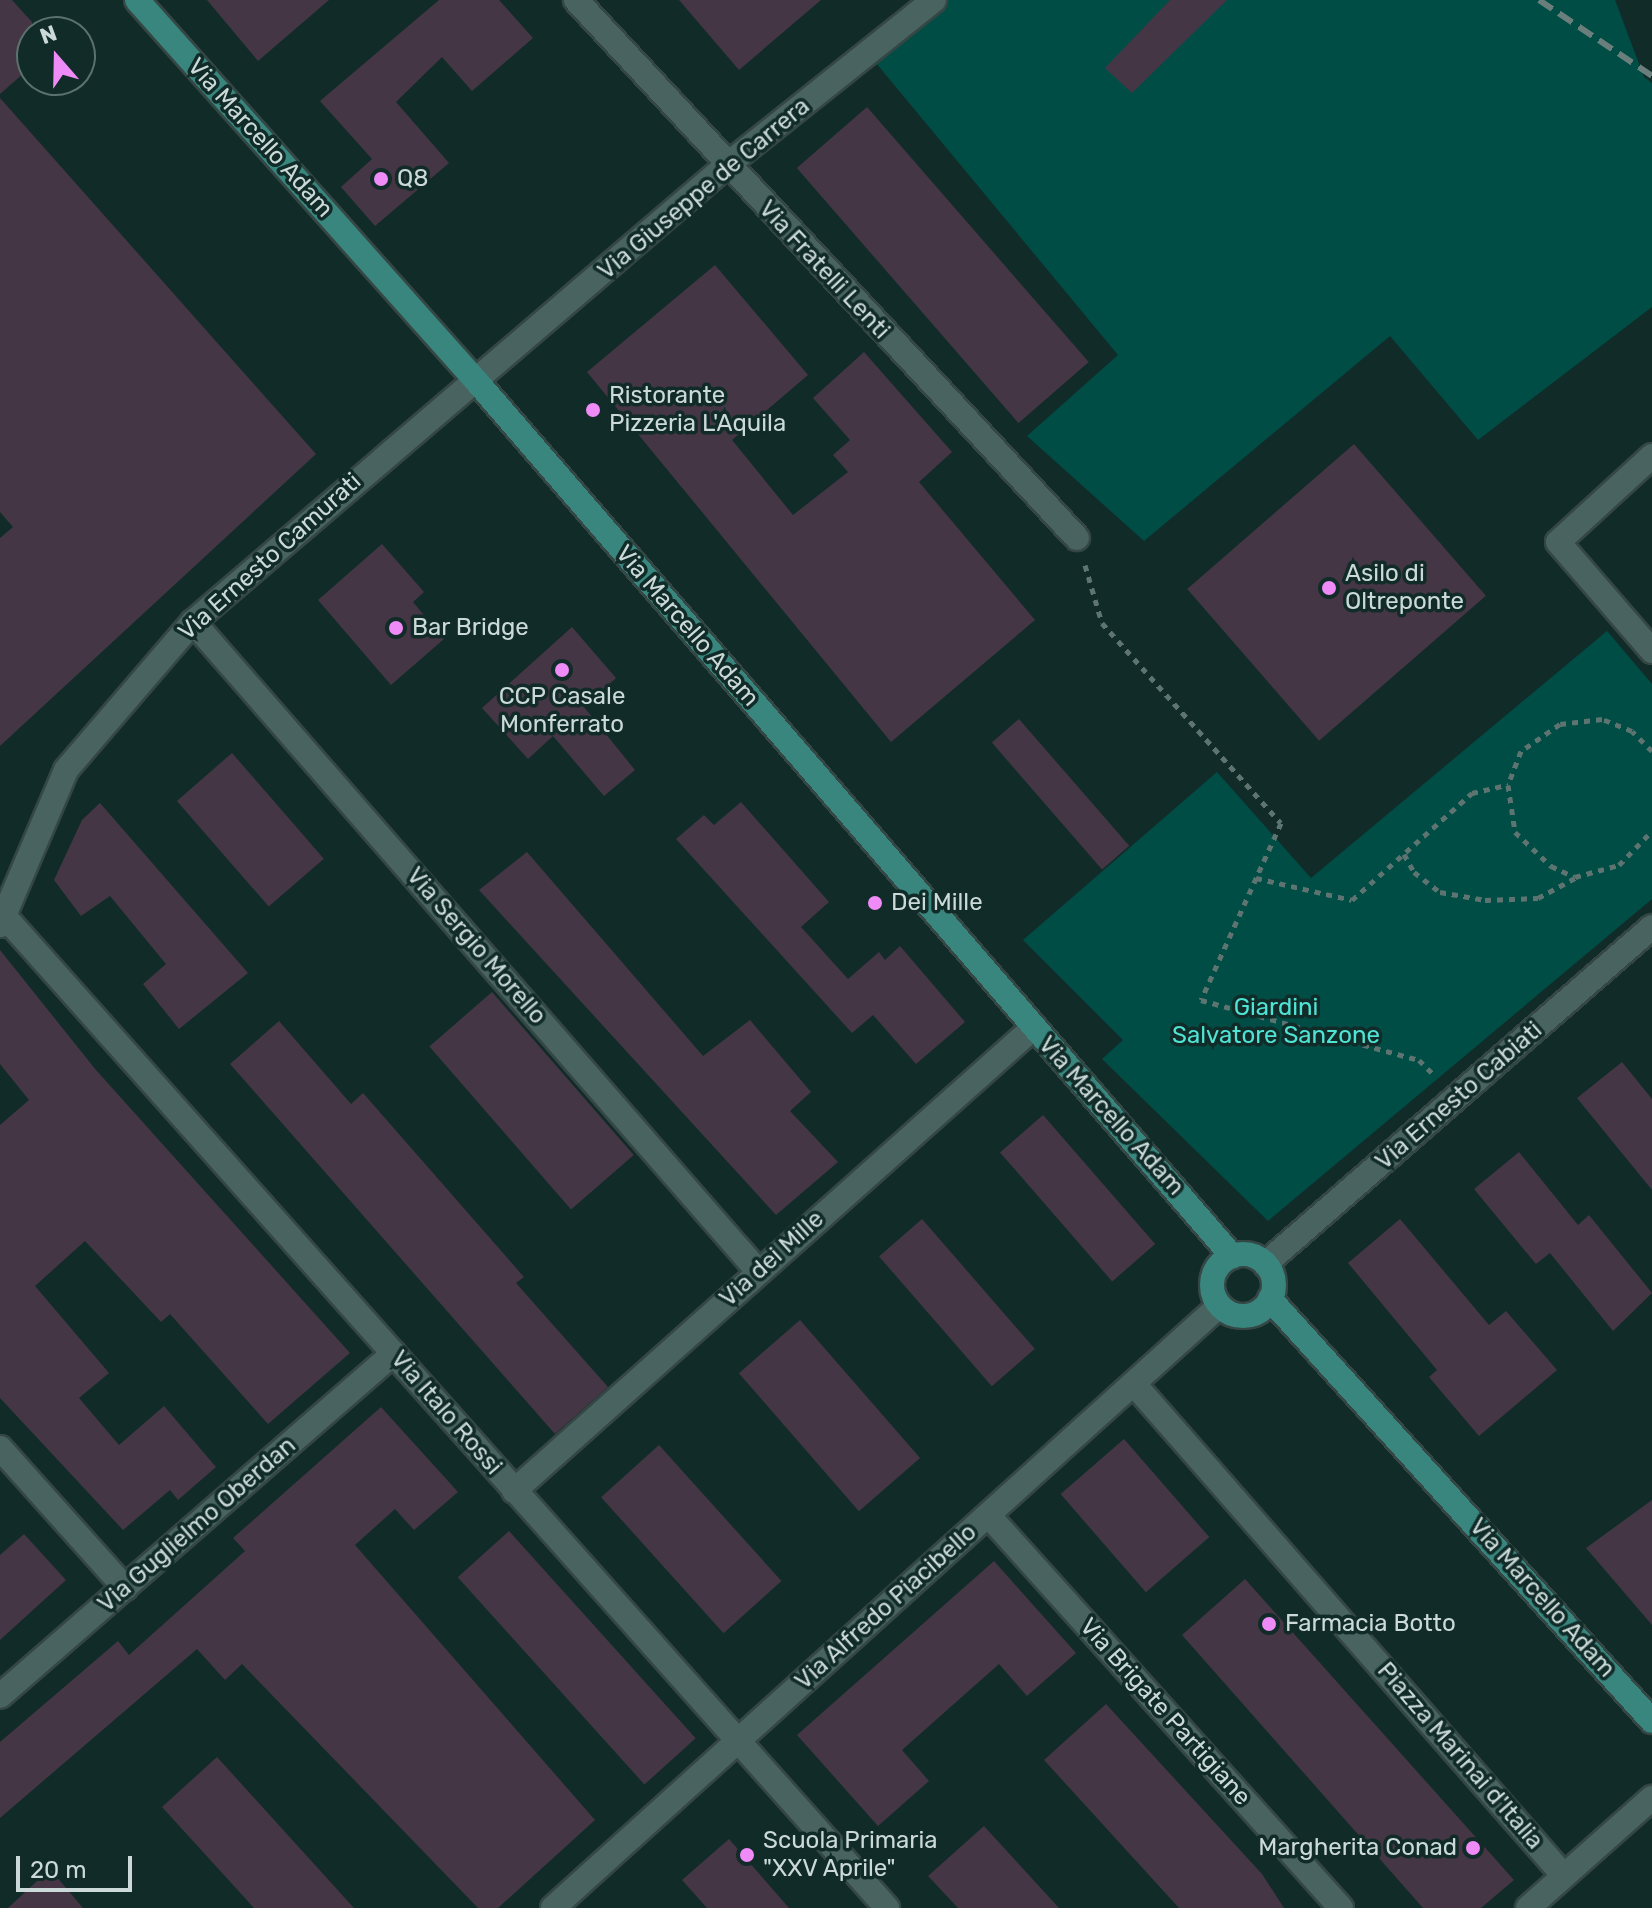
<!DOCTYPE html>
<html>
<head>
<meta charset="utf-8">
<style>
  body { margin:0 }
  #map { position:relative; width:1652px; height:1908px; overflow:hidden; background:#112b28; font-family:Rubik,sans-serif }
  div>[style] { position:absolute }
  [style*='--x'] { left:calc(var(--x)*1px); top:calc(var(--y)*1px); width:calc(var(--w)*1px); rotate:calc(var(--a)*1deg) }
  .green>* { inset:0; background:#004d46 }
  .building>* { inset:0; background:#453646; transform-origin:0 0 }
  .path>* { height:5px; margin-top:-2.5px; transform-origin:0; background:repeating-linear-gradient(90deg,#5e7471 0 6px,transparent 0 12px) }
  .roads { filter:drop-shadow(2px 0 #354745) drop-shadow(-2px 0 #354745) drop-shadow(0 2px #354745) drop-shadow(0 -2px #354745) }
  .street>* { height:24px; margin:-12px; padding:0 12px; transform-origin:12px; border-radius:12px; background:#496460 }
  .primary>* { height:24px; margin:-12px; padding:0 12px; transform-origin:12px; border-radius:12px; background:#39867e }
  .primary>.ring { margin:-12px; padding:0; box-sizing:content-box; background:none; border:24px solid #39867e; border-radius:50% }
  .rail>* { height:6px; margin-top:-3px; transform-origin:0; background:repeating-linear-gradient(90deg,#6a7f7c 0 16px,transparent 0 24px) }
  .dots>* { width:22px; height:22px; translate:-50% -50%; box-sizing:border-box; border:4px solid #112b28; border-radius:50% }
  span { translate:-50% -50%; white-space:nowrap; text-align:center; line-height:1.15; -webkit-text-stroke:7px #112b28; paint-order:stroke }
  .street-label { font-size:24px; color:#cbdad8 }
  .poi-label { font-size:24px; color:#cbdad8 }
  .left { translate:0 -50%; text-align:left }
  .right { translate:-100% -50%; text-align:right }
  .park-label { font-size:24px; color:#4fe3d3 }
  .north { position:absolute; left:16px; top:16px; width:80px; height:80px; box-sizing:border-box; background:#112b28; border:2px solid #5b716e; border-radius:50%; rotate:340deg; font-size:22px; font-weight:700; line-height:32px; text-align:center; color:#cbdad8 }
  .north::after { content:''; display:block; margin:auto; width:28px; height:36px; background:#ef8bf7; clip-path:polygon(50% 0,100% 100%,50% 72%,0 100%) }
  .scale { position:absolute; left:16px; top:1856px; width:116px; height:36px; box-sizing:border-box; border:4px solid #cbdad8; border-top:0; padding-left:10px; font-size:24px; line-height:28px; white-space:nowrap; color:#cbdad8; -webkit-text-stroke:6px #112b28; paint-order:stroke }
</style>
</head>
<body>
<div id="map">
  <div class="green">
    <div style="clip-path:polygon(933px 0,1615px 0,1644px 77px,1652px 83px,1652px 307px,1478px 440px,1390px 336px,1144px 541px,1027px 436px,1118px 355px,866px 51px)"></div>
    <div style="clip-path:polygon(1607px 631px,1652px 684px,1652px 899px,1268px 1221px,1102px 1059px,1123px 1040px,1023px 940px,1217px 772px,1311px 878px)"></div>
  </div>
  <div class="building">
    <div style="clip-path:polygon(0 0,12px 0,32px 22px,32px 66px,0 94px)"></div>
    <div style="clip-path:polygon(207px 0,329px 0,258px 61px)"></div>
    <div style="clip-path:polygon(439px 0,499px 0,533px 38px,472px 91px,442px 57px,396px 102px,449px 163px,375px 226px,341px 187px,372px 159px,320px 101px)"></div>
    <div style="clip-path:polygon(679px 0,821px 0,739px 70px)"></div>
    <div style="clip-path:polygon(1170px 0,1227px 0,1132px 93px,1105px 68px)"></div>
    <div style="clip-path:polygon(0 98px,316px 454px,0 746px,0 538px,13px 527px,0 512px)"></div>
    <div style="left:867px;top:107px;width:338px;height:93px;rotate:49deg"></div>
    <div style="clip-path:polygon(715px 265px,808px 375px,732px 440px,793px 515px,848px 472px,833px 455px,850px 440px,813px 398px,864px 352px,952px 452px,919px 482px,1035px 620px,891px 742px,587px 372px)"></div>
    <div style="left:1354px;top:444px;width:201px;height:221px;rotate:49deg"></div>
    <div style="clip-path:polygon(382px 544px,424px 592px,413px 602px,444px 639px,391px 685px,318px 600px)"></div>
    <div style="clip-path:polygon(572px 627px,616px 678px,584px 707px,635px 770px,604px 796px,553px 736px,528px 759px,482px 708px)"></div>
    <div style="left:1019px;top:719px;width:168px;height:36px;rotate:49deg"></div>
    <div style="left:232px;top:753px;width:140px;height:73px;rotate:49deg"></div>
    <div style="clip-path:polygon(741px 802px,829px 902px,801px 927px,848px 979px,879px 952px,885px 960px,900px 946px,965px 1022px,916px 1064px,873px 1015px,852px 1033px,676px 839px,704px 815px,714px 825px)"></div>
    <div style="clip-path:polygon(100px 803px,248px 973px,179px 1029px,143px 984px,166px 964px,110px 896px,81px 916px,54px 880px,82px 820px)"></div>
    <div style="clip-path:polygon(527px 852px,703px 1056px,750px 1020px,811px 1092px,790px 1111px,838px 1162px,776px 1215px,479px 890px)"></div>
    <div style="clip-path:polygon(0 950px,96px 1070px,350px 1353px,268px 1424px,170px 1314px,161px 1322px,85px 1241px,35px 1286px,109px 1373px,79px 1398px,119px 1445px,164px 1406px,216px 1467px,178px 1500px,170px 1490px,123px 1530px,0 1398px,0 1125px,29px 1100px,0 1064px)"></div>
    <div style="left:492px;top:992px;width:216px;height:83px;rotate:49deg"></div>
    <div style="clip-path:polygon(279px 1021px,351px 1104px,363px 1093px,524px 1277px,516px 1283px,608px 1387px,555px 1434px,230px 1064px)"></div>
    <div style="clip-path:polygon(1622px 1062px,1652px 1099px,1652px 1190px,1577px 1098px)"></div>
    <div style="left:1043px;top:1115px;width:171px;height:57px;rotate:49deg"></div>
    <div style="clip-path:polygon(1519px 1152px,1578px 1225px,1589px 1215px,1652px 1293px,1613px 1331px,1550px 1253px,1536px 1264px,1474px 1189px)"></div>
    <div style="left:922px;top:1219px;width:172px;height:57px;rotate:49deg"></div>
    <div style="clip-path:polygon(1400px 1219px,1489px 1325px,1506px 1311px,1557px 1370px,1479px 1436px,1429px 1377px,1437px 1370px,1348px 1263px)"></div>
    <div style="left:800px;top:1320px;width:183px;height:81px;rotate:49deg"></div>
    <div style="clip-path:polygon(381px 1407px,458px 1492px,414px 1530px,395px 1509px,355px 1545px,595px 1820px,498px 1908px,478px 1908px,242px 1664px,225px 1680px,197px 1649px,0 1818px,0 1742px,118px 1641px,129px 1655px,245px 1551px,233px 1538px)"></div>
    <div style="left:1124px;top:1439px;width:130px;height:84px;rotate:49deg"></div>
    <div style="left:659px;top:1445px;width:183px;height:78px;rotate:48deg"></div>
    <div style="clip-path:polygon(1652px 1500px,1652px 1625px,1586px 1548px)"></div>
    <div style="left:509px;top:1531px;width:279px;height:69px;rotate:48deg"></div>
    <div style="clip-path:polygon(24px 1534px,66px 1580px,0 1640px,0 1555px)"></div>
    <div style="clip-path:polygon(994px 1561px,1076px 1653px,1027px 1696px,999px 1664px,902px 1750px,929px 1781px,878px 1826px,797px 1735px)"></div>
    <div style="clip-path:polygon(1245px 1579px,1514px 1880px,1481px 1908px,1423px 1908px,1182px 1635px)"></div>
    <div style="clip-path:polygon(1106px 1704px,1262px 1874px,1284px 1908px,1179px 1908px,1044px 1760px)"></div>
    <div style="clip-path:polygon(217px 1757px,354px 1908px,254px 1908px,162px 1807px)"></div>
    <div style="clip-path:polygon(984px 1826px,1059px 1908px,958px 1908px,928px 1876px)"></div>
    <div style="clip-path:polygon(729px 1839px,789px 1908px,707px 1908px,682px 1880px)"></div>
    <div style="clip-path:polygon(50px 1869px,83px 1908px,8px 1908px)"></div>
  </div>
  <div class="path">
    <div style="--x:1085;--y:565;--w:60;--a:73.7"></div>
    <div style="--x:1102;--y:623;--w:268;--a:48.2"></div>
    <div style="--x:1281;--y:823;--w:194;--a:114.3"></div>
    <div style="--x:1201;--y:1000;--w:226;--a:15.4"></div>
    <div style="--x:1419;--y:1060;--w:21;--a:45"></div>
    <div style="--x:1652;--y:751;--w:28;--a:-135"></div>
    <div style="--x:1632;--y:731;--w:32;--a:-158"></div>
    <div style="--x:1602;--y:719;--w:42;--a:173.2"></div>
    <div style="--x:1560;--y:724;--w:47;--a:145.3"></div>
    <div style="--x:1521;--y:751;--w:36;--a:111"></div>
    <div style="--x:1508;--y:785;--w:48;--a:81.5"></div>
    <div style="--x:1515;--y:832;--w:50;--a:43.4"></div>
    <div style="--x:1551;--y:866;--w:26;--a:25"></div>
    <div style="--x:1575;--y:877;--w:46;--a:-15.3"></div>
    <div style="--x:1619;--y:865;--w:47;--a:-45.9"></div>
    <div style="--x:1404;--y:854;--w:21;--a:61"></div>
    <div style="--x:1414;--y:872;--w:33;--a:38"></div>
    <div style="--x:1440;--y:892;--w:46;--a:10.1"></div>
    <div style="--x:1485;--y:900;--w:53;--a:-2.2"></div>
    <div style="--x:1538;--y:898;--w:42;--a:-28.4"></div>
    <div style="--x:1256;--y:878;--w:98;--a:12.9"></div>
    <div style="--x:1352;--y:900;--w:161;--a:-41.7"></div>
    <div style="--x:1472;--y:793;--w:37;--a:-13"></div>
  </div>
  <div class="roads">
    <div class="street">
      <div style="--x:576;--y:0;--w:735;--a:47.04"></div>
      <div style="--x:1652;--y:456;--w:127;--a:137.5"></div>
      <div style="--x:1558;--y:542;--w:144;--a:49.2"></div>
      <div style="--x:193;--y:622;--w:860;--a:48.96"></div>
      <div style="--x:5;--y:917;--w:1327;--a:48.33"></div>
      <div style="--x:0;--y:925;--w:168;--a:-66.9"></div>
      <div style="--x:66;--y:770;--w:195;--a:-49.4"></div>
      <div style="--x:193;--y:622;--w:701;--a:-40.55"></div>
      <div style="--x:726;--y:166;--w:266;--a:-38.6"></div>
      <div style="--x:1265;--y:1264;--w:513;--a:-41.05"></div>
      <div style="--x:1134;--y:1384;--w:653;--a:48.85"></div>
      <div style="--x:0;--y:1448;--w:188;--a:48.2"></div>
      <div style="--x:514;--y:1491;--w:694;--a:-41.73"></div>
      <div style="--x:989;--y:1516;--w:527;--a:48.08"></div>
      <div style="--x:0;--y:1696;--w:522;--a:-41.04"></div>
      <div style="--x:553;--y:1908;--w:898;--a:-42.11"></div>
      <div style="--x:1528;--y:1908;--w:166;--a:-41.6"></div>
    </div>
    <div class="primary">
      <div style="--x:137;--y:0;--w:513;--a:48.32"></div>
      <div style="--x:478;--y:383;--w:1154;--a:49.18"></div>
      <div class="ring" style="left:1212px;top:1254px;width:38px;height:38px"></div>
      <div style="--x:1270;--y:1299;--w:569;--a:47.85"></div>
    </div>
  </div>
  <div class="rail">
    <div style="--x:1539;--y:0;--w:136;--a:33.9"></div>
  </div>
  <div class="dots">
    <div style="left:381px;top:179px;background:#ef8bf7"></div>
    <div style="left:593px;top:410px;background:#ef8bf7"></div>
    <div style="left:1329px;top:588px;background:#ef8bf7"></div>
    <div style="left:396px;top:628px;background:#ef8bf7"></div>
    <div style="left:562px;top:670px;background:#ef8bf7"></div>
    <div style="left:875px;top:903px;background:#ef8bf7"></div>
    <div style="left:1269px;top:1624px;background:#ef8bf7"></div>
    <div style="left:1473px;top:1848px;background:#ef8bf7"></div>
    <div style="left:747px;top:1855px;background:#ef8bf7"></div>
  </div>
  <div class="street-label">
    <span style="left:260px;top:138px;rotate:48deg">Via Marcello Adam</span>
    <span style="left:704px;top:189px;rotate:-40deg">Via Giuseppe de Carrera</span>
    <span style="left:824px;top:270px;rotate:47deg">Via Fratelli Lenti</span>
    <span style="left:270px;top:557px;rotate:-42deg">Via Ernesto Camurati</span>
    <span style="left:687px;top:626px;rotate:49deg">Via Marcello Adam</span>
    <span style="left:476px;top:946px;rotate:49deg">Via Sergio Morello</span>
    <span style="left:1459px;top:1096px;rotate:-41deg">Via Ernesto Cabiati</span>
    <span style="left:1111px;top:1116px;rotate:48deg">Via Marcello Adam</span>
    <span style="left:772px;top:1259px;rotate:-42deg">Via dei Mille</span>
    <span style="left:446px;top:1413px;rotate:49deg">Via Italo Rossi</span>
    <span style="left:197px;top:1525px;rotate:-41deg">Via Guglielmo Oberdan</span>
    <span style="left:1542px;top:1598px;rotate:48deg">Via Marcello Adam</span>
    <span style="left:886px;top:1607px;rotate:-42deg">Via Alfredo Piacibello</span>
    <span style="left:1165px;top:1712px;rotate:48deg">Via Brigate Partigiane</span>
    <span style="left:1460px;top:1756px;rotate:49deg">Piazza Marinai d'Italia</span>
  </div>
  <div class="poi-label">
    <span class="left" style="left:397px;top:179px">Q8</span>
    <span class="left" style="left:609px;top:410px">Ristorante<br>Pizzeria L'Aquila</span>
    <span class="left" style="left:1345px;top:588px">Asilo di<br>Oltreponte</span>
    <span class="left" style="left:412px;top:628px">Bar Bridge</span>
    <span style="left:562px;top:711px">CCP Casale<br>Monferrato</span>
    <span class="left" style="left:891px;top:903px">Dei Mille</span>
    <span class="left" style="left:1285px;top:1624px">Farmacia Botto</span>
    <span class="left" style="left:763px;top:1855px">Scuola Primaria<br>"XXV Aprile"</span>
    <span class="right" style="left:1457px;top:1848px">Margherita Conad</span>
  </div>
  <div class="park-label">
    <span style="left:1276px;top:1022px">Giardini<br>Salvatore Sanzone</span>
  </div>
  <div class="north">N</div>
  <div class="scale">20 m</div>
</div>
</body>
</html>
